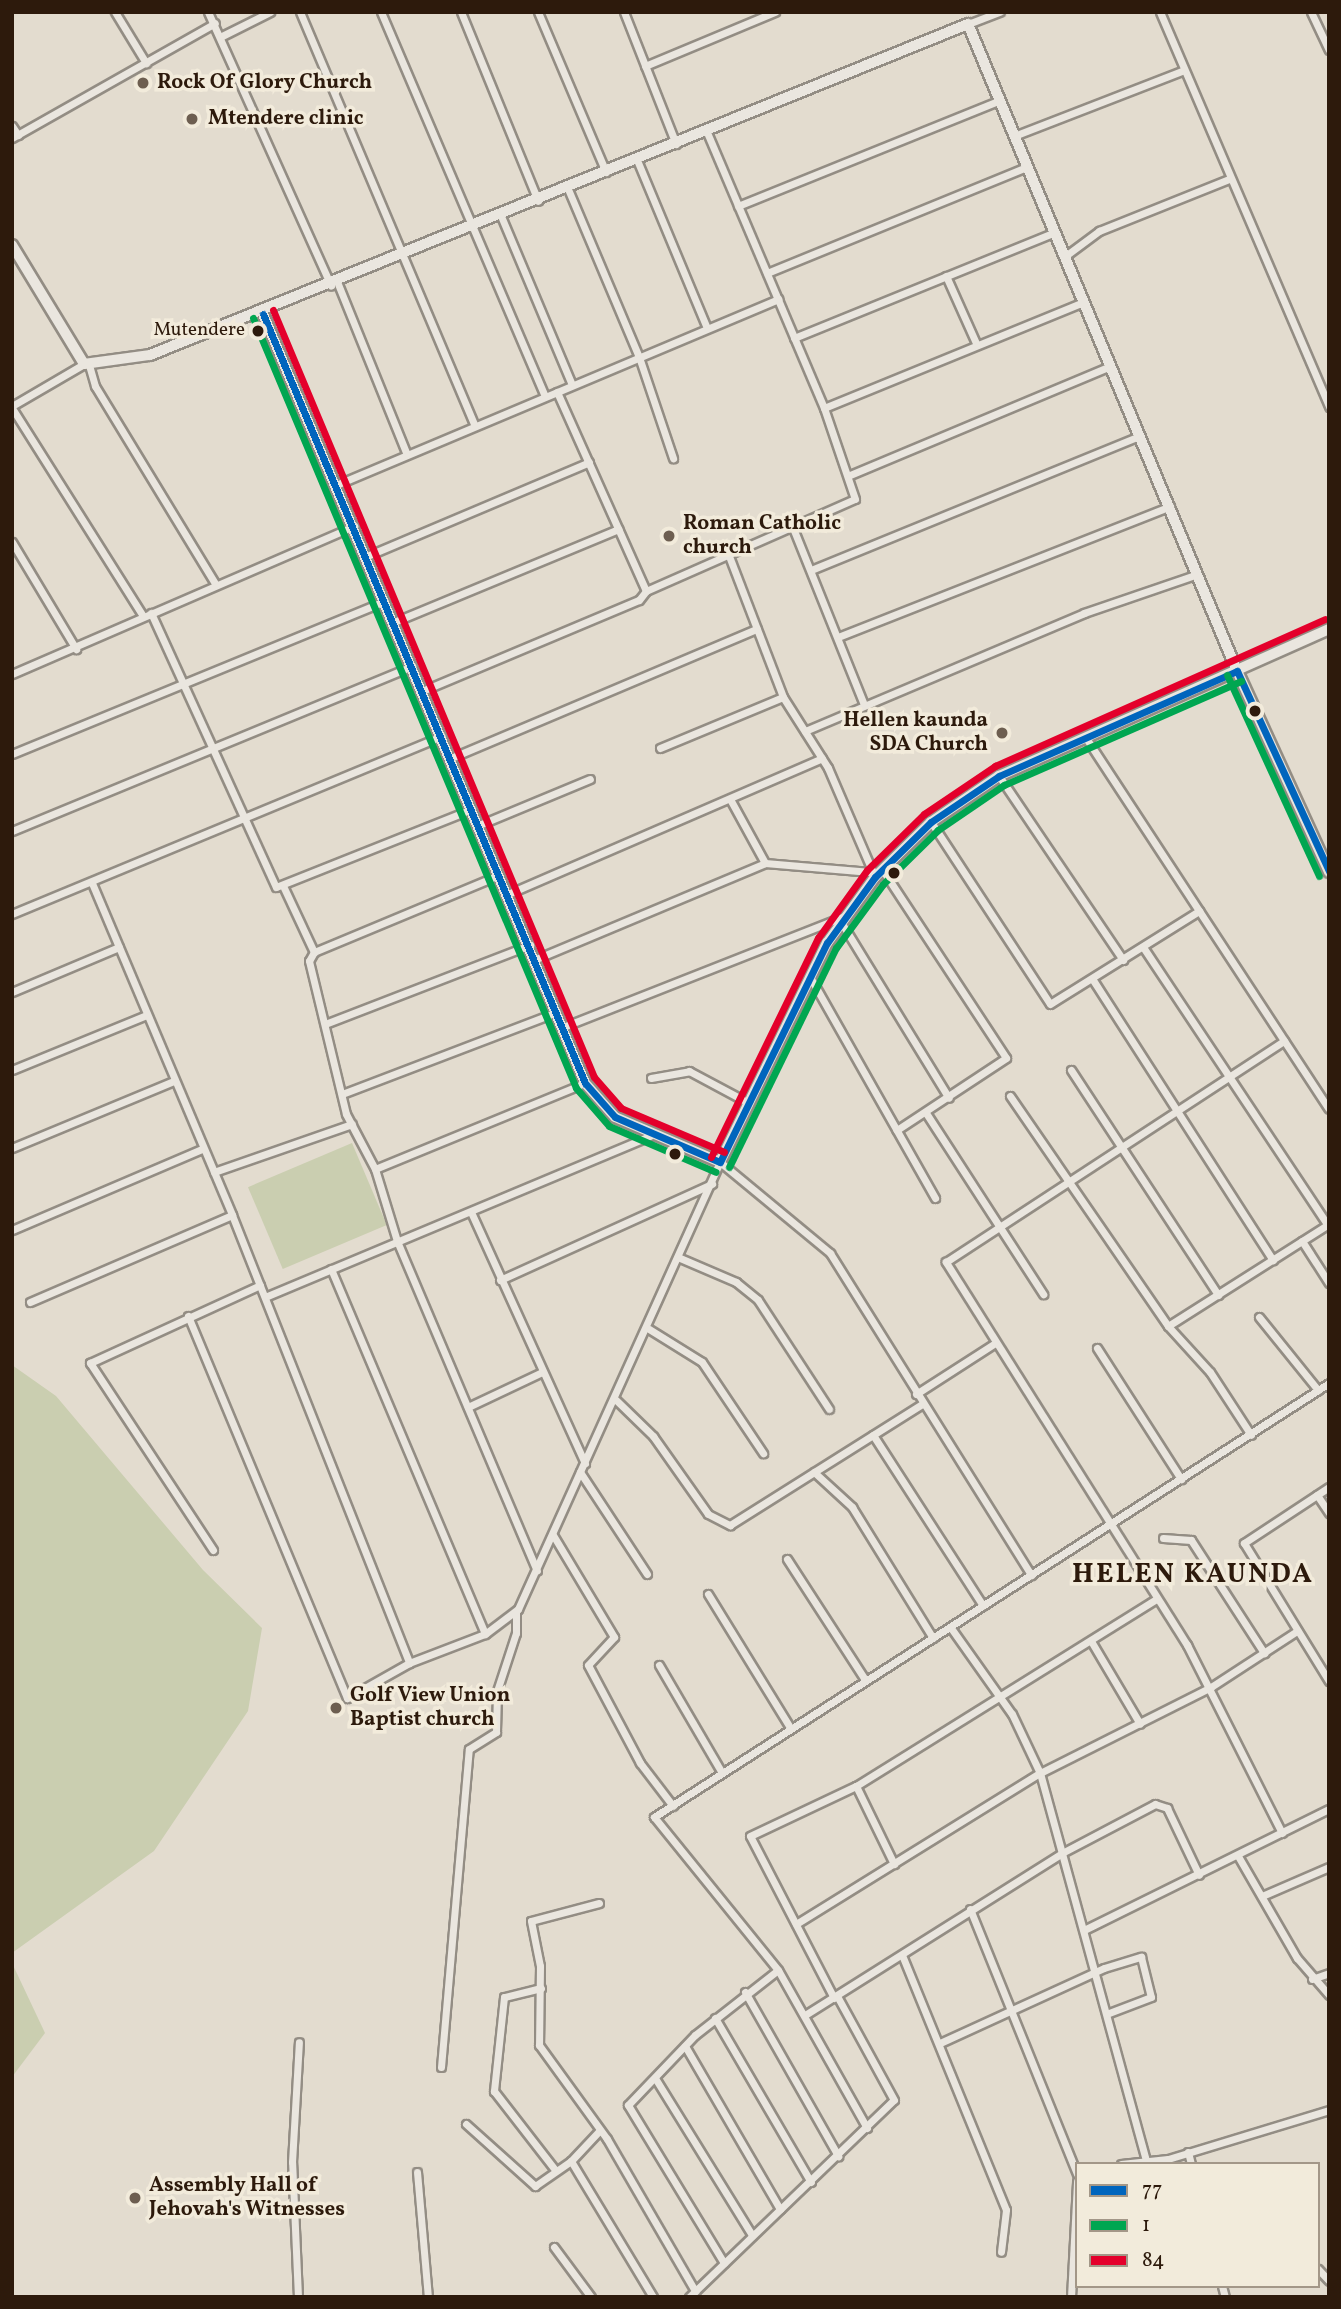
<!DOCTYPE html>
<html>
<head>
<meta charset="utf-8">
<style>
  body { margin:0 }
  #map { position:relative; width:1341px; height:2309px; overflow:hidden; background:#e3dccf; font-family:Vollkorn,serif }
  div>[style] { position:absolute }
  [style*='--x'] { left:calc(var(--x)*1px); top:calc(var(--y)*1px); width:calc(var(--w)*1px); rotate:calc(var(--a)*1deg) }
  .green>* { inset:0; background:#caceb0; transform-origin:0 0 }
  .roads { filter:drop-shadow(2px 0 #938d84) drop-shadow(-2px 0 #938d84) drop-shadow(0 2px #938d84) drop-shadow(0 -2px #938d84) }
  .street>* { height:7px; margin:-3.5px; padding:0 3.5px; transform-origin:3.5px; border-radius:3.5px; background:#eae6df }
  .secondary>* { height:10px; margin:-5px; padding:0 5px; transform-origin:5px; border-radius:5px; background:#eae6df }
  .bus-1>* { height:7px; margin:-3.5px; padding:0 3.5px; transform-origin:3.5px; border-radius:3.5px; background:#0065bd }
  .bus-2>* { height:7px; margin:-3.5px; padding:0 3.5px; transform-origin:3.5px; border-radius:3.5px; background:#00a651 }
  .bus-3>* { height:7px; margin:-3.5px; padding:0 3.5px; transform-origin:3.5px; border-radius:3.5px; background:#e4002b }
  .dots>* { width:19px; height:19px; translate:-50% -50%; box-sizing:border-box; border:4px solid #f2ebdb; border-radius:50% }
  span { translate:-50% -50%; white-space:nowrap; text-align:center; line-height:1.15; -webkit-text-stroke:7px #f2ebdb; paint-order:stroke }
  .bus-label { font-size:19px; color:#2d1a0c }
  .right { translate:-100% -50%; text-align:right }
  .poi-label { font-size:21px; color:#2d1a0c; font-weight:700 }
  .left { translate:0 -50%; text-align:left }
  .district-label { font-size:28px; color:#2d1a0c; font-weight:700; letter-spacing:2px }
  .frame { position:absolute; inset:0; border:14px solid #2d1a0c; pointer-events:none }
  .legend { position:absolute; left:1075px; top:2162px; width:245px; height:126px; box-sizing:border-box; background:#f2ebdb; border:2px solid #a39788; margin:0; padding:9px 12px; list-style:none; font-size:21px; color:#2d1a0c }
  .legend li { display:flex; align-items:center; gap:14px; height:35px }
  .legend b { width:35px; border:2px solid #a39788 }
</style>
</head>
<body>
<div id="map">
  <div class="green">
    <div style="left:352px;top:1143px;width:89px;height:113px;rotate:67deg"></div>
    <div style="clip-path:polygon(12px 1365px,56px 1396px,203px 1570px,262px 1628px,248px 1711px,154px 1851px,12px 1953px)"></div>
    <div style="clip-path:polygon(12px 1963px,45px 2033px,12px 2077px)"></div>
  </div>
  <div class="roads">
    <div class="street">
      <div style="--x:115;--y:12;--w:60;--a:58.7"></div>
      <div style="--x:208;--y:12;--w:300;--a:65.8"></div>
      <div style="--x:300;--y:12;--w:449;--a:67.1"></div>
      <div style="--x:381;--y:12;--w:418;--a:66.9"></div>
      <div style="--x:461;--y:12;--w:204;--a:67.8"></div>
      <div style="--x:538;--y:12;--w:174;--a:67"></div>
      <div style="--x:624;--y:12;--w:142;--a:68.5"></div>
      <div style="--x:1160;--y:12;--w:430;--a:66.8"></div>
      <div style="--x:1311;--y:12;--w:42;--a:64.7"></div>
      <div style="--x:968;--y:24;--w:34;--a:-21"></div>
      <div style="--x:222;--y:36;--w:54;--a:-26.6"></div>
      <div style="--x:645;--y:66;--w:141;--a:-22.6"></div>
      <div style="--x:12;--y:126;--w:11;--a:56"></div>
      <div style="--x:1014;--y:136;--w:182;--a:-21.2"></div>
      <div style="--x:12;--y:138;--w:233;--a:-29.5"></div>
      <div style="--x:637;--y:160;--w:182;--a:67.4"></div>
      <div style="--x:568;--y:189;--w:182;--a:67.1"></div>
      <div style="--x:639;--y:357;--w:107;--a:71.4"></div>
      <div style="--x:738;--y:206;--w:283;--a:-22"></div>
      <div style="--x:501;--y:216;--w:183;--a:67.2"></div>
      <div style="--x:1064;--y:257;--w:44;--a:-36.6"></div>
      <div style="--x:1099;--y:231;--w:140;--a:-21.8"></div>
      <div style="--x:767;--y:273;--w:281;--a:-22.2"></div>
      <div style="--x:946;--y:276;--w:73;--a:65.9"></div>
      <div style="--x:338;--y:284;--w:184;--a:68"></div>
      <div style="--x:794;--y:338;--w:282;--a:-22.1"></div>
      <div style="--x:89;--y:365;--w:22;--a:74"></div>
      <div style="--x:95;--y:386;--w:231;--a:58.7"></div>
      <div style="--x:557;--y:392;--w:218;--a:65.9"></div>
      <div style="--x:646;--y:591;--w:228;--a:-23.8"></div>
      <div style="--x:855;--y:499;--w:96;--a:-108.8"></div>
      <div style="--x:824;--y:408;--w:300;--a:-113"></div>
      <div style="--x:12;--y:406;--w:83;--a:-30.3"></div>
      <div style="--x:12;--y:408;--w:246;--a:57.8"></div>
      <div style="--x:824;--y:408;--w:281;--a:-22.2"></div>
      <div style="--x:850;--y:475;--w:283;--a:-22.7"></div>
      <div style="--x:336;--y:485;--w:480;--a:-22.8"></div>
      <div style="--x:793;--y:528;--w:191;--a:68.1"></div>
      <div style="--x:12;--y:542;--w:125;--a:59.1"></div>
      <div style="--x:367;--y:556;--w:241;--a:-22.9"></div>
      <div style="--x:729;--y:556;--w:151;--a:69"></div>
      <div style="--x:783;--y:697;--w:84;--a:57.6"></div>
      <div style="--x:828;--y:768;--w:119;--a:66.7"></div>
      <div style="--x:811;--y:570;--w:355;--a:-22.2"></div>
      <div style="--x:151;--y:613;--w:301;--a:65.5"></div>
      <div style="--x:276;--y:887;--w:211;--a:-21.7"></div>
      <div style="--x:394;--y:622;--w:243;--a:-22.5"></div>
      <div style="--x:838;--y:637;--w:357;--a:-21.5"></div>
      <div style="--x:12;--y:674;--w:373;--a:-23.4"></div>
      <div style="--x:422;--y:691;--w:235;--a:-22.8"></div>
      <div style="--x:639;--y:600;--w:11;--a:-52"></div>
      <div style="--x:805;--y:731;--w:303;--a:-22.9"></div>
      <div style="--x:1084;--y:613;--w:120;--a:-18.9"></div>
      <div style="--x:1086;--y:738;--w:443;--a:56.8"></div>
      <div style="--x:660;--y:748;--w:133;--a:-22.5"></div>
      <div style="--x:12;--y:754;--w:403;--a:-22.3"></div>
      <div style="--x:451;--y:758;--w:332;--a:-22.9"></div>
      <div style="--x:999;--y:776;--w:222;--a:56"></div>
      <div style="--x:730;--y:799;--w:73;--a:61.3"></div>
      <div style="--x:765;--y:863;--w:106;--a:4.9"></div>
      <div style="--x:931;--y:822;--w:217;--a:56.8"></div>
      <div style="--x:1050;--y:1004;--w:176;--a:-32"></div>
      <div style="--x:479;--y:825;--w:120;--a:-22.5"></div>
      <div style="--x:12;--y:831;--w:433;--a:-22.4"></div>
      <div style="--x:882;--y:869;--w:226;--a:56.7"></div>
      <div style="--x:1006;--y:1058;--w:131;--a:146.6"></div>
      <div style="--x:499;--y:875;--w:200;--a:157.4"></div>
      <div style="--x:314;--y:952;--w:10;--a:119"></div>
      <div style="--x:309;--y:961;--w:157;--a:76.4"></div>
      <div style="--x:346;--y:1114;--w:62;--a:62.2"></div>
      <div style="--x:375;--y:1169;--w:75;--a:73"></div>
      <div style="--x:397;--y:1241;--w:358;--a:67"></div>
      <div style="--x:92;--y:883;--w:360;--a:67.1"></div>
      <div style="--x:232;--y:1215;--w:482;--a:68.4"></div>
      <div style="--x:284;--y:888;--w:71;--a:64.9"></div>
      <div style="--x:508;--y:894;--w:342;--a:-23.4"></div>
      <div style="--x:12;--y:914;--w:465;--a:-22.5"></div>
      <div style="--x:841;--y:922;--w:206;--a:58.5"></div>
      <div style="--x:1143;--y:947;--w:334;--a:56.4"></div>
      <div style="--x:536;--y:959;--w:248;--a:-22.7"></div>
      <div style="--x:810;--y:977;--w:254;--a:60.5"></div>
      <div style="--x:1093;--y:980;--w:333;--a:57.3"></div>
      <div style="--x:12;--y:992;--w:116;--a:-22.8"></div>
      <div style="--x:325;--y:1024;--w:220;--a:-21.1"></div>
      <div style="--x:563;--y:1027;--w:303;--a:-21.5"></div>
      <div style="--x:12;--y:1070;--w:146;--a:-22.2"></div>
      <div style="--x:1071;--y:1070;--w:269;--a:56.8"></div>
      <div style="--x:651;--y:1078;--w:39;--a:-10"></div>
      <div style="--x:689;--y:1071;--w:66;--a:28.1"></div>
      <div style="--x:342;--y:1094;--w:230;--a:-20.9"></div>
      <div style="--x:1010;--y:1096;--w:279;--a:55.5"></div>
      <div style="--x:1168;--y:1326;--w:62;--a:47.6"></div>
      <div style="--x:1210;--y:1372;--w:75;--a:56.9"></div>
      <div style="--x:926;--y:1113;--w:216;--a:57.1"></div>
      <div style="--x:12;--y:1148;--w:175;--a:-22.5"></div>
      <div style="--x:375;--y:1169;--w:227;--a:-22.3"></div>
      <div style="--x:214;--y:1172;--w:146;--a:-19.2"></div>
      <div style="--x:471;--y:1212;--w:276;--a:65.6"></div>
      <div style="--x:12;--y:1230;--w:207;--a:-23.1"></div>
      <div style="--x:1302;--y:1241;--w:50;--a:57.3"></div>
      <div style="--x:680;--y:1258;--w:61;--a:23.2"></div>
      <div style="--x:736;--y:1282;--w:28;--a:39"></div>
      <div style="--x:758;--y:1300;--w:130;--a:56.9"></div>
      <div style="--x:331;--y:1269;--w:396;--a:67.1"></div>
      <div style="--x:500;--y:1280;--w:233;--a:-24.4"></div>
      <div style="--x:265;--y:1297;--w:417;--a:-22.7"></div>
      <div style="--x:30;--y:1302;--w:220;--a:-23.3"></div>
      <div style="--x:188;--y:1316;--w:414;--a:67.4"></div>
      <div style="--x:347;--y:1698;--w:71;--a:-29.4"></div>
      <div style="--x:409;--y:1663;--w:81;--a:-20.9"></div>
      <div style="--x:485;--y:1634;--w:41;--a:-37.1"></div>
      <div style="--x:518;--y:1609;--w:491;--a:-65.7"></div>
      <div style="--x:720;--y:1162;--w:143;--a:39.6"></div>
      <div style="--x:830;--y:1253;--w:380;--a:58"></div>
      <div style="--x:1259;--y:1317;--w:94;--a:51.1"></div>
      <div style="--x:1168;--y:1326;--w:191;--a:-32.4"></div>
      <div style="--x:649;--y:1329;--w:62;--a:31.9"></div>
      <div style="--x:702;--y:1362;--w:110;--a:56.2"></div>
      <div style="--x:1097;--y:1348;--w:156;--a:57.3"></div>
      <div style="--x:916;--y:1394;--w:94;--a:-32.8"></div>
      <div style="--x:616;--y:1400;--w:52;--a:44.2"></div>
      <div style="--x:653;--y:1436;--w:95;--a:54.8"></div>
      <div style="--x:708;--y:1514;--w:25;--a:27"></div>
      <div style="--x:730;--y:1525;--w:227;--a:-32.2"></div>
      <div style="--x:468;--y:1407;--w:80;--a:-25.3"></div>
      <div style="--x:873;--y:1435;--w:203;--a:57.2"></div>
      <div style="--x:580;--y:1472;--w:122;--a:56.7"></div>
      <div style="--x:814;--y:1472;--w:52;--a:42.6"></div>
      <div style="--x:852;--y:1507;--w:154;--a:58.3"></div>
      <div style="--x:1329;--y:1487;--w:102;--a:146.6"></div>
      <div style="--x:1244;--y:1543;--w:162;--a:58.4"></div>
      <div style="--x:1317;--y:1495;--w:22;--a:56"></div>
      <div style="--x:553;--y:1535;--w:119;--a:59.1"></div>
      <div style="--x:614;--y:1637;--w:38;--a:133"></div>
      <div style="--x:588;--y:1665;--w:111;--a:62"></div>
      <div style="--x:640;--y:1763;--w:54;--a:52.5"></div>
      <div style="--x:1163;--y:1538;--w:28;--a:4"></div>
      <div style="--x:1191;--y:1540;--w:135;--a:57.1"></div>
      <div style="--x:213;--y:1550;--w:224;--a:-123.3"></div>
      <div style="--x:90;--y:1363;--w:187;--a:-24.6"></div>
      <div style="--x:787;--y:1559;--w:145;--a:57.1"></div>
      <div style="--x:708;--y:1594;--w:158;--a:58.4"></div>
      <div style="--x:951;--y:1628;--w:105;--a:54.7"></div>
      <div style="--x:1012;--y:1714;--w:65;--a:64.6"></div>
      <div style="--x:1040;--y:1773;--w:405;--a:74.7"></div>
      <div style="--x:1091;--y:1641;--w:96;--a:59.4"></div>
      <div style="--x:659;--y:1665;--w:125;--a:59.7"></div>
      <div style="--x:856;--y:1786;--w:87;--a:64"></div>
      <div style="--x:1282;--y:1833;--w:211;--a:-116.8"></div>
      <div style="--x:1187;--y:1645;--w:453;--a:-122.2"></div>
      <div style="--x:946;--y:1262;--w:404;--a:-33.2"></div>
      <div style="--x:1238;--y:1856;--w:118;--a:60"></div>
      <div style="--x:1297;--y:1958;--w:49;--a:49.1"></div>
      <div style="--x:1262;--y:1896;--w:73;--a:-23.4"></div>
      <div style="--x:599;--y:1903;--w:70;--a:165.2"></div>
      <div style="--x:531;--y:1921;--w:46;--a:78.7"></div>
      <div style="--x:540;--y:1966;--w:79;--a:90.7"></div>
      <div style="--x:539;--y:2045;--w:116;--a:54.1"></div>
      <div style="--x:607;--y:2139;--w:176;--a:59.9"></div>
      <div style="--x:970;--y:1909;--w:286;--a:68"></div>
      <div style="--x:796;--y:1924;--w:287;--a:-31.8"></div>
      <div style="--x:1040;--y:1773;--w:191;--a:-26.7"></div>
      <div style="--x:1211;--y:1687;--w:103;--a:-33.1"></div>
      <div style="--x:1086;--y:1929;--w:271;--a:-26.3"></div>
      <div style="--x:902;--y:1955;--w:275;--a:67.8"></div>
      <div style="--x:1006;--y:2210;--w:42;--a:96.8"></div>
      <div style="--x:1312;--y:1979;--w:18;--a:-19"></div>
      <div style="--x:541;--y:1988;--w:38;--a:166"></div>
      <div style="--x:504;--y:1997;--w:95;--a:96.1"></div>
      <div style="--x:494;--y:2091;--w:101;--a:52.2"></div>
      <div style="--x:745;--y:1992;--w:189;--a:60.4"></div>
      <div style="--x:834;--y:1998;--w:182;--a:-117.4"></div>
      <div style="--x:750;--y:1836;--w:117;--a:-25.3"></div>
      <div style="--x:856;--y:1786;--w:354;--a:-31.9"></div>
      <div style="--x:805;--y:2015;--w:304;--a:-32.2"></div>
      <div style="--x:1062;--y:1853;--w:105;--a:-27.8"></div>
      <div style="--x:1155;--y:1804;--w:13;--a:18"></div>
      <div style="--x:1167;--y:1808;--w:74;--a:64.5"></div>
      <div style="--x:715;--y:2018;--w:190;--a:59.7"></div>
      <div style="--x:940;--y:2043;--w:180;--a:-24.6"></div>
      <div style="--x:1104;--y:1968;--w:39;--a:-17"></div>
      <div style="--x:1141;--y:1957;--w:41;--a:76"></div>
      <div style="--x:1151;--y:1997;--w:45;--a:159.1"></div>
      <div style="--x:685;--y:2046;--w:189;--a:59.8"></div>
      <div style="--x:441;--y:2067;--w:319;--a:-85"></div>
      <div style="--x:469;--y:1749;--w:32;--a:-32"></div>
      <div style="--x:496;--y:1732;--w:41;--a:-88.6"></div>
      <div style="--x:497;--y:1691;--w:61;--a:-71.9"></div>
      <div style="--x:516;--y:1633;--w:21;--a:-90"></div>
      <div style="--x:655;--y:2078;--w:185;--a:58.3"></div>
      <div style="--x:466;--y:2124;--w:93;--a:41.9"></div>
      <div style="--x:535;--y:2186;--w:44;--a:-34.8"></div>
      <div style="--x:571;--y:2161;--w:159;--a:58.9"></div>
      <div style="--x:867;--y:2128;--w:181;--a:-119.4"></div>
      <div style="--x:778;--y:1970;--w:197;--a:-129"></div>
      <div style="--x:654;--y:1817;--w:802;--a:-32.74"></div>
      <div style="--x:1188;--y:2152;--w:12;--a:76"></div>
      <div style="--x:571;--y:2161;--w:42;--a:-46.9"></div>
      <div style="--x:1121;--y:2164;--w:47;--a:-6.1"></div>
      <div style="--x:1168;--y:2159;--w:168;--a:-16.9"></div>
      <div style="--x:417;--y:2172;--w:125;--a:85"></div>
      <div style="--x:554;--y:2247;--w:62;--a:53.5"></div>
      <div style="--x:724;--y:2263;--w:185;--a:-121.3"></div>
      <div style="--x:628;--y:2105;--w:97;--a:-46.3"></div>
      <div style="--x:695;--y:2035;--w:105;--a:-38.1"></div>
      <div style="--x:1318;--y:2269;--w:16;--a:47"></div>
      <div style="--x:1222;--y:2286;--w:11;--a:75"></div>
      <div style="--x:298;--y:2297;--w:135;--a:-92.5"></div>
      <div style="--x:292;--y:2162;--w:120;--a:-86.7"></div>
      <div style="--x:689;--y:2297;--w:284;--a:-43.9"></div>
      <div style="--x:894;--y:2100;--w:119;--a:-118.7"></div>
      <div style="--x:1071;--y:2297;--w:116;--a:-87"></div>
    </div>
    <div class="secondary">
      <div style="--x:12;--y:245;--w:139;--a:58.8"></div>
      <div style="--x:84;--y:364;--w:67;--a:-7.8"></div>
      <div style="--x:150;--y:355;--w:882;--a:-22.03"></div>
      <div style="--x:968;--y:24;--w:701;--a:67.42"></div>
      <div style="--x:1237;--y:671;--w:221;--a:65.4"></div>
      <div style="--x:263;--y:314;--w:834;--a:67.28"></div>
      <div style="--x:585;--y:1083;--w:45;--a:48.6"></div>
      <div style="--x:615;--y:1117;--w:114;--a:23.2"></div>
      <div style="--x:720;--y:1162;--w:244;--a:-64"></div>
      <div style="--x:827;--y:943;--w:82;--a:-54"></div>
      <div style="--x:875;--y:877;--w:78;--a:-44.5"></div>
      <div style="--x:931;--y:822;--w:82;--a:-34.1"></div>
      <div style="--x:999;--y:776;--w:361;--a:-24"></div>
    </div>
  </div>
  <div class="bus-1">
    <div style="--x:263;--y:314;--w:834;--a:67.28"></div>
    <div style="--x:585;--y:1083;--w:45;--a:48.6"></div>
    <div style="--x:615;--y:1117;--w:114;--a:23.2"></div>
    <div style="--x:1237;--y:671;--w:220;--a:65.3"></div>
    <div style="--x:720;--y:1162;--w:244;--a:-64"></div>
    <div style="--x:827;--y:943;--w:82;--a:-54"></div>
    <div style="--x:875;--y:877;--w:78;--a:-44.5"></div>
    <div style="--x:931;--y:822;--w:82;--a:-34.1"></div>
    <div style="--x:999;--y:776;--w:260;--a:-23.8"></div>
  </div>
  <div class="bus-2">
    <div style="--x:253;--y:318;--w:835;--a:67.24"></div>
    <div style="--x:576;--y:1088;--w:50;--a:49"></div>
    <div style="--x:609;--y:1126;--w:116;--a:23.3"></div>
    <div style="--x:1227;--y:675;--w:221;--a:65.4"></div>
    <div style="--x:729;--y:1167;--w:244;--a:-64"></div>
    <div style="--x:836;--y:948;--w:79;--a:-53.7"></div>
    <div style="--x:883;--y:884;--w:77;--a:-44.5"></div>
    <div style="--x:938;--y:830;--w:80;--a:-34.3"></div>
    <div style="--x:1004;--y:785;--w:259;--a:-23.7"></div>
  </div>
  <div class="bus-3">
    <div style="--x:273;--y:310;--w:831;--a:67.29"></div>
    <div style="--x:594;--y:1077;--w:41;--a:48.9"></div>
    <div style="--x:621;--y:1108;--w:112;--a:23.1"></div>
    <div style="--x:711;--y:1157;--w:244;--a:-64"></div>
    <div style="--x:818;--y:938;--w:84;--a:-54.2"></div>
    <div style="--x:867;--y:870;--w:80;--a:-44.5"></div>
    <div style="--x:924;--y:814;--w:86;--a:-34.1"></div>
    <div style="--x:995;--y:766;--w:361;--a:-24"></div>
  </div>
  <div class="dots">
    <div style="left:143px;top:83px;background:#6d5e50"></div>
    <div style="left:192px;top:119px;background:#6d5e50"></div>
    <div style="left:258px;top:331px;background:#2d1a0c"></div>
    <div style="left:669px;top:536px;background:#6d5e50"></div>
    <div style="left:1255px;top:711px;background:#2d1a0c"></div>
    <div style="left:1002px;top:733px;background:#6d5e50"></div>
    <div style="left:894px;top:873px;background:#2d1a0c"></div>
    <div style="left:675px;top:1154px;background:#2d1a0c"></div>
    <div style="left:336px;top:1708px;background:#6d5e50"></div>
    <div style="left:135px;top:2198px;background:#6d5e50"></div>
  </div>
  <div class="bus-label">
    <span class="right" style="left:245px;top:331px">Mutendere</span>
  </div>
  <div class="poi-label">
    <span class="left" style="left:157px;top:83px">Rock Of Glory Church</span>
    <span class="left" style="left:208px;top:119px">Mtendere clinic</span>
    <span class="left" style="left:683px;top:536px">Roman Catholic<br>church</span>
    <span class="right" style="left:988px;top:733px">Hellen kaunda<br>SDA Church</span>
    <span class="left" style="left:350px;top:1708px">Golf View Union<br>Baptist church</span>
    <span class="left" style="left:149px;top:2198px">Assembly Hall of<br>Jehovah's Witnesses</span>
  </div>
  <div class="district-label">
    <span style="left:1193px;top:1575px">HELEN KAUNDA</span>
  </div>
  <div class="frame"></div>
  <ul class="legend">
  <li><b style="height:9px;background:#0065bd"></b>77</li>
  <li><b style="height:9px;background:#00a651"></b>1</li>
  <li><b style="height:9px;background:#e4002b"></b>84</li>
  </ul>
</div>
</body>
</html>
